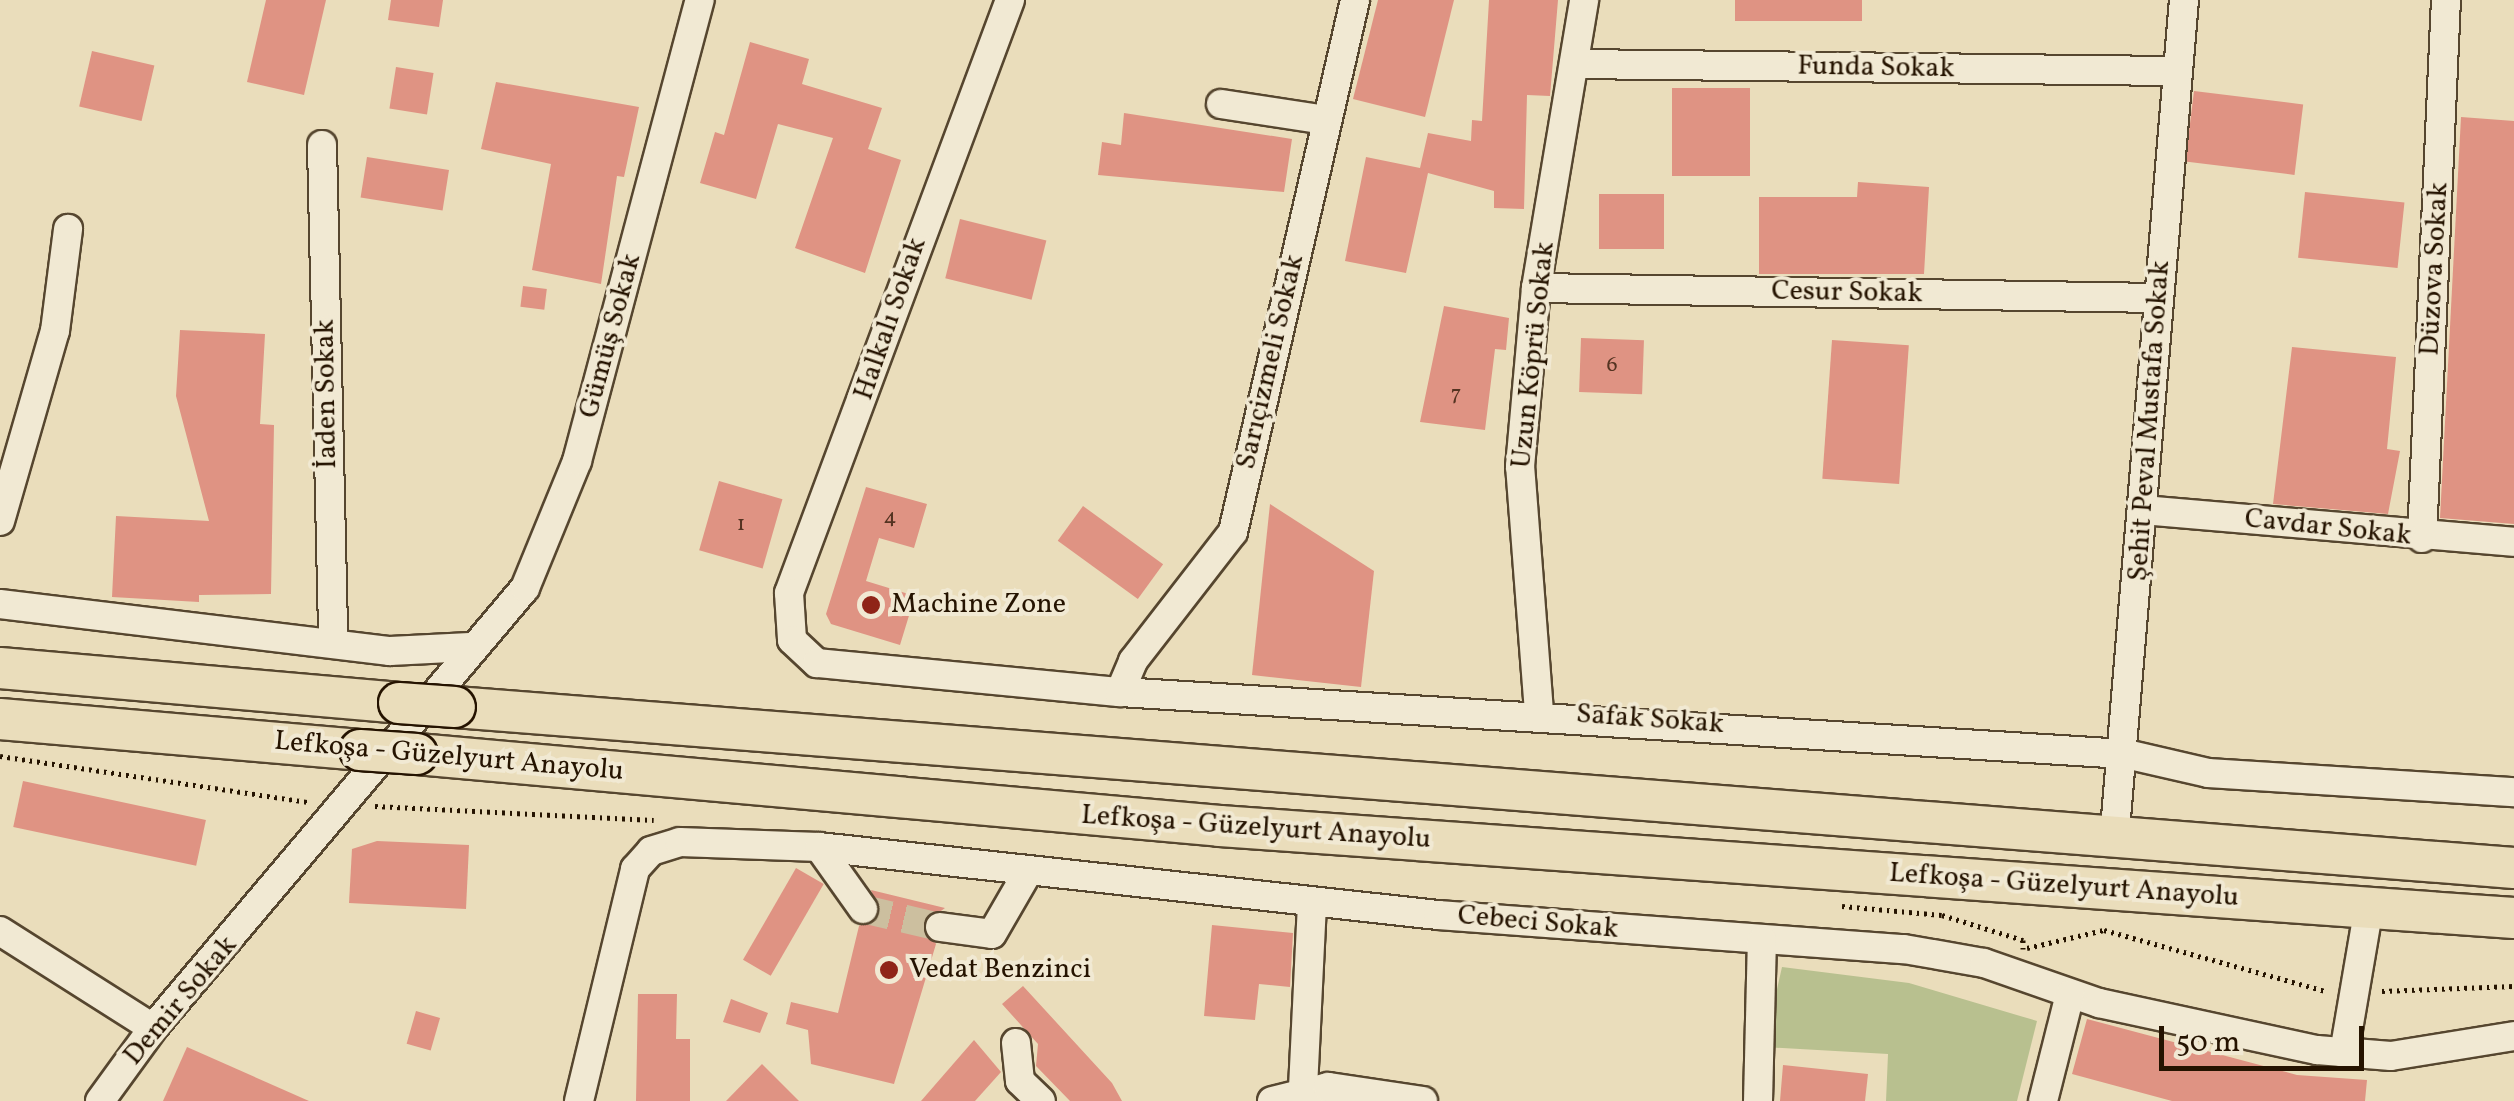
<!DOCTYPE html>
<html>
<head>
<meta charset="utf-8">
<style>
  body { margin:0 }
  #map { position:relative; width:2514px; height:1101px; overflow:hidden; background:#eaddbb; font-family:Vollkorn,serif }
  div>[style] { position:absolute }
  [style*='--x'] { left:calc(var(--x)*1px); top:calc(var(--y)*1px); width:calc(var(--w)*1px); rotate:calc(var(--a)*1deg) }
  .green>* { inset:0; background:#b8c08f }
  .building>* { inset:0; background:#df9383; transform-origin:0 0 }
  .minor-tunnel>* { height:28px; margin-top:-14px; transform-origin:0; background:repeating-linear-gradient(90deg,#ccbf9f 0 28px,transparent 0 42px) }
  .path>* { height:5px; margin-top:-2.5px; transform-origin:0; background:repeating-linear-gradient(90deg,#251300 0 2.5px,transparent 0 7.5px) }
  .roads { filter:drop-shadow(2px 0 #56462f) drop-shadow(-2px 0 #56462f) drop-shadow(0 2px #56462f) drop-shadow(0 -2px #56462f) }
  .minor>* { height:28px; margin:-14px; padding:0 14px; transform-origin:14px; border-radius:14px; background:#f1e9d3 }
  .highway>* { height:40px; margin:-20px; padding:0 20px; transform-origin:20px; border-radius:20px; background:#eaddbb }
  .bridges { filter:drop-shadow(2px 0 #251300) drop-shadow(-2px 0 #251300) drop-shadow(0 2px #251300) drop-shadow(0 -2px #251300) }
  .highway-bridge>* { height:40px; margin:-20px; padding:0 20px; transform-origin:20px; border-radius:20px; background:#eaddbb }
  .dots>* { width:28px; height:28px; translate:-50% -50%; box-sizing:border-box; border:5px solid #f1e9d3; border-radius:50% }
  span { translate:-50% -50%; white-space:nowrap; text-align:center; line-height:1.15; -webkit-text-stroke:8px #f1e9d3; paint-order:stroke }
  .number-label { font-size:22px; color:#543321 }
  .number-label span { -webkit-text-stroke-width:0 }
  .street-label { font-size:28px; color:#251300 }
  .poi-label { font-size:28px; color:#251300 }
  .left { translate:0 -50%; text-align:left }
  .scale { position:absolute; left:2159px; top:1026px; width:205px; height:45px; box-sizing:border-box; border:5px solid #251300; border-top:0; padding-left:12px; font-size:30px; line-height:35px; white-space:nowrap; color:#251300; -webkit-text-stroke:8px #f1e9d3; paint-order:stroke }
</style>
</head>
<body>
<div id="map">
  <div class="green">
    <div style="clip-path:polygon(1782px 967px,1909px 983px,2037px 1021px,2017px 1101px,1886px 1101px,1888px 1054px,1764px 1047px)"></div>
  </div>
  <div class="building">
    <div style="clip-path:polygon(266px 0,326px 0,304px 95px,247px 82px)"></div>
    <div style="clip-path:polygon(391px 0,443px 0,439px 27px,388px 20px)"></div>
    <div style="clip-path:polygon(1378px 0,1454px 0,1425px 117px,1353px 99px)"></div>
    <div style="clip-path:polygon(1489px 0,1558px 0,1550px 96px,1527px 95px,1524px 209px,1494px 208px,1494px 191px,1428px 173px,1406px 273px,1345px 261px,1366px 157px,1420px 168px,1428px 133px,1471px 141px,1472px 120px,1482px 121px)"></div>
    <div style="left:1735px;top:0;width:127px;height:21px"></div>
    <div style="clip-path:polygon(750px 42px,809px 59px,802px 84px,882px 108px,868px 149px,901px 160px,865px 273px,795px 248px,833px 138px,778px 124px,756px 199px,700px 183px,715px 132px,724px 135px)"></div>
    <div style="left:92px;top:51px;width:64px;height:57px;rotate:13deg"></div>
    <div style="left:396px;top:67px;width:38px;height:42px;rotate:9deg"></div>
    <div style="clip-path:polygon(496px 82px,639px 107px,624px 177px,617px 176px,601px 284px,532px 270px,551px 164px,481px 149px)"></div>
    <div style="left:1672px;top:88px;width:78px;height:88px"></div>
    <div style="left:2194px;top:91px;width:110px;height:71px;rotate:7deg"></div>
    <div style="clip-path:polygon(1124px 113px,1292px 139px,1284px 192px,1098px 175px,1102px 142px,1121px 145px)"></div>
    <div style="clip-path:polygon(2461px 117px,2514px 121px,2514px 524px,2440px 518px)"></div>
    <div style="left:367px;top:157px;width:83px;height:41px;rotate:9deg"></div>
    <div style="clip-path:polygon(1858px 182px,1929px 187px,1924px 274px,1759px 274px,1759px 197px,1857px 197px)"></div>
    <div style="left:2305px;top:192px;width:100px;height:66px;rotate:6deg"></div>
    <div style="left:1599px;top:194px;width:65px;height:55px"></div>
    <div style="left:960px;top:219px;width:89px;height:61px;rotate:14deg"></div>
    <div style="left:523px;top:286px;width:24px;height:21px;rotate:7deg"></div>
    <div style="clip-path:polygon(1444px 306px,1509px 318px,1506px 350px,1495px 349px,1485px 430px,1420px 422px)"></div>
    <div style="clip-path:polygon(180px 330px,265px 334px,260px 424px,274px 425px,271px 594px,199px 595px,199px 602px,112px 597px,116px 516px,209px 521px,176px 396px)"></div>
    <div style="left:1581px;top:338px;width:63px;height:54px;rotate:2deg"></div>
    <div style="left:1832px;top:340px;width:77px;height:139px;rotate:4deg"></div>
    <div style="clip-path:polygon(2292px 347px,2396px 357px,2387px 449px,2400px 451px,2388px 514px,2273px 504px)"></div>
    <div style="left:719px;top:481px;width:66px;height:72px;rotate:16deg"></div>
    <div style="clip-path:polygon(866px 487px,927px 504px,914px 548px,879px 538px,866px 581px,915px 596px,900px 645px,831px 624px,826px 614px)"></div>
    <div style="clip-path:polygon(1270px 504px,1374px 571px,1361px 687px,1252px 675px)"></div>
    <div style="left:1083px;top:506px;width:99px;height:43px;rotate:36deg"></div>
    <div style="left:23px;top:781px;width:187px;height:47px;rotate:12deg"></div>
    <div style="clip-path:polygon(377px 841px,469px 845px,466px 909px,349px 903px,352px 849px)"></div>
    <div style="left:796px;top:868px;width:32px;height:106px;rotate:30deg"></div>
    <div style="clip-path:polygon(871px 890px,945px 908px,923px 924px,936px 944px,894px 1084px,811px 1064px,808px 1030px,786px 1024px,791px 1002px,838px 1013px,859px 926px,879px 915px)"></div>
    <div style="clip-path:polygon(1212px 925px,1293px 933px,1290px 987px,1259px 984px,1255px 1020px,1204px 1016px)"></div>
    <div style="clip-path:polygon(1023px 986px,1112px 1083px,1122px 1101px,1070px 1101px,1036px 1066px,1038px 1044px,1002px 1004px)"></div>
    <div style="clip-path:polygon(638px 994px,677px 994px,676px 1039px,690px 1039px,690px 1101px,636px 1101px)"></div>
    <div style="clip-path:polygon(731px 999px,768px 1013px,760px 1033px,723px 1022px)"></div>
    <div style="left:416px;top:1011px;width:25px;height:34px;rotate:16deg"></div>
    <div style="clip-path:polygon(2087px 1019px,2297px 1075px,2367px 1080px,2365px 1101px,2172px 1101px,2072px 1074px)"></div>
    <div style="clip-path:polygon(974px 1040px,1001px 1072px,975px 1101px,921px 1101px)"></div>
    <div style="clip-path:polygon(187px 1047px,309px 1101px,163px 1101px)"></div>
    <div style="clip-path:polygon(762px 1064px,799px 1101px,726px 1101px)"></div>
    <div style="clip-path:polygon(1783px 1065px,1868px 1074px,1865px 1101px,1780px 1101px)"></div>
  </div>
  <div class="minor-tunnel">
    <div style="--x:863;--y:909;--w:79;--a:13.2"></div>
  </div>
  <div class="path">
    <div style="--x:0;--y:756;--w:312;--a:8.5"></div>
    <div style="--x:375;--y:806;--w:279;--a:2.9"></div>
    <div style="--x:1842;--y:906;--w:100;--a:5.1"></div>
    <div style="--x:1942;--y:915;--w:85;--a:17.2"></div>
    <div style="--x:2023;--y:940;--w:9;--a:90"></div>
    <div style="--x:2027;--y:948;--w:79;--a:-13.2"></div>
    <div style="--x:2104;--y:930;--w:230;--a:15.4"></div>
    <div style="--x:2382;--y:991;--w:132;--a:-2.2"></div>
  </div>
  <div class="roads">
    <div class="minor">
      <div style="--x:1010;--y:0;--w:633;--a:110.44"></div>
      <div style="--x:789;--y:593;--w:47;--a:86.3"></div>
      <div style="--x:792;--y:640;--w:34;--a:43"></div>
      <div style="--x:817;--y:663;--w:304;--a:5.5"></div>
      <div style="--x:1120;--y:692;--w:1008;--a:3.53"></div>
      <div style="--x:2126;--y:754;--w:84;--a:13"></div>
      <div style="--x:2208;--y:773;--w:307;--a:3.6"></div>
      <div style="--x:1574;--y:64;--w:603;--a:0.67"></div>
      <div style="--x:1221;--y:104;--w:106;--a:8.7"></div>
      <div style="--x:322;--y:145;--w:498;--a:88.7"></div>
      <div style="--x:1536;--y:288;--w:622;--a:0.92"></div>
      <div style="--x:2142;--y:510;--w:373;--a:4.9"></div>
      <div style="--x:0;--y:521;--w:198;--a:-73.9"></div>
      <div style="--x:55;--y:331;--w:103;--a:-82.7"></div>
      <div style="--x:2422;--y:538;--w:539;--a:-87.45"></div>
      <div style="--x:0;--y:604;--w:393;--a:6.9"></div>
      <div style="--x:390;--y:651;--w:80;--a:-2.9"></div>
      <div style="--x:1120;--y:692;--w:34;--a:-67"></div>
      <div style="--x:1133;--y:661;--w:163;--a:-52.2"></div>
      <div style="--x:1233;--y:532;--w:546;--a:-77.08"></div>
      <div style="--x:1539;--y:712;--w:246;--a:-94.4"></div>
      <div style="--x:1520;--y:467;--w:180;--a:-84.9"></div>
      <div style="--x:1536;--y:288;--w:292;--a:-80.5"></div>
      <div style="--x:2114;--y:842;--w:845;--a:-85.25"></div>
      <div style="--x:819;--y:847;--w:76;--a:54.6"></div>
      <div style="--x:940;--y:927;--w:52;--a:7.7"></div>
      <div style="--x:992;--y:934;--w:74;--a:-60"></div>
      <div style="--x:0;--y:931;--w:181;--a:32.4"></div>
      <div style="--x:1016;--y:1043;--w:38;--a:84"></div>
      <div style="--x:1020;--y:1081;--w:29;--a:44"></div>
      <div style="--x:2344;--y:1053;--w:148;--a:-80.3"></div>
      <div style="--x:1303;--y:1088;--w:186;--a:-87.2"></div>
      <div style="--x:100;--y:1101;--w:90;--a:-54"></div>
      <div style="--x:153;--y:1028;--w:576;--a:-49.79"></div>
      <div style="--x:525;--y:588;--w:137;--a:-67.7"></div>
      <div style="--x:577;--y:461;--w:477;--a:-75.1"></div>
      <div style="--x:579;--y:1101;--w:239;--a:-76.4"></div>
      <div style="--x:635;--y:869;--w:24;--a:-48"></div>
      <div style="--x:651;--y:851;--w:30;--a:-17"></div>
      <div style="--x:680;--y:842;--w:139;--a:2.1"></div>
      <div style="--x:819;--y:847;--w:623;--a:6.27"></div>
      <div style="--x:1438;--y:915;--w:467;--a:4.2"></div>
      <div style="--x:1904;--y:949;--w:81;--a:9.9"></div>
      <div style="--x:1984;--y:963;--w:122;--a:19.2"></div>
      <div style="--x:2099;--y:1003;--w:223;--a:12.2"></div>
      <div style="--x:2317;--y:1050;--w:74;--a:4.6"></div>
      <div style="--x:2391;--y:1056;--w:125;--a:-9.2"></div>
      <div style="--x:1272;--y:1101;--w:58;--a:-14"></div>
      <div style="--x:1328;--y:1087;--w:96;--a:8.4"></div>
      <div style="--x:1758;--y:1101;--w:160;--a:-88.6"></div>
      <div style="--x:2043;--y:1101;--w:110;--a:-75.8"></div>
    </div>
    <div class="highway">
      <div style="--x:0;--y:668;--w:401;--a:5"></div>
      <div style="--x:455;--y:707;--w:2065;--a:4.47"></div>
      <div style="--x:0;--y:719;--w:361;--a:4.9"></div>
      <div style="--x:417;--y:754;--w:806;--a:5.12"></div>
      <div style="--x:1220;--y:826;--w:1297;--a:4.07"></div>
    </div>
  </div>
  <div class="bridges">
    <div class="highway-bridge">
      <div style="--x:399;--y:703;--w:56;--a:4.1"></div>
      <div style="--x:360;--y:750;--w:57;--a:4"></div>
    </div>
  </div>
  <div class="dots">
    <div style="left:871px;top:605px;background:#8f2418"></div>
    <div style="left:889px;top:970px;background:#8f2418"></div>
  </div>
  <div class="number-label">
    <span style="left:1612px;top:366px">6</span>
    <span style="left:1456px;top:395px">7</span>
    <span style="left:890px;top:518px">4</span>
    <span style="left:741px;top:525px">1</span>
  </div>
  <div class="street-label">
    <span style="left:1876px;top:68px;rotate:1deg">Funda Sokak</span>
    <span style="left:2435px;top:269px;rotate:-87deg">Düzova Sokak</span>
    <span style="left:1847px;top:293px;rotate:1deg">Cesur Sokak</span>
    <span style="left:891px;top:319px;rotate:-71deg">Halkalı Sokak</span>
    <span style="left:611px;top:336px;rotate:-75deg">Gümüş Sokak</span>
    <span style="left:1534px;top:355px;rotate:-84deg">Uzun Köprü Sokak</span>
    <span style="left:1271px;top:362px;rotate:-77deg">Sarıçizmeli Sokak</span>
    <span style="left:327px;top:394px;rotate:-91deg">İaden Sokak</span>
    <span style="left:2150px;top:421px;rotate:-86deg">Şehit Peval Mustafa Sokak</span>
    <span style="left:2328px;top:528px;rotate:6deg">Cavdar Sokak</span>
    <span style="left:1650px;top:720px;rotate:4deg">Safak Sokak</span>
    <span style="left:449px;top:757px;rotate:5deg">Lefkoşa - Güzelyurt Anayolu</span>
    <span style="left:1256px;top:828px;rotate:4deg">Lefkoşa - Güzelyurt Anayolu</span>
    <span style="left:2064px;top:886px;rotate:4deg">Lefkoşa - Güzelyurt Anayolu</span>
    <span style="left:1538px;top:923px;rotate:5deg">Cebeci Sokak</span>
    <span style="left:181px;top:1001px;rotate:-50deg">Demir Sokak</span>
  </div>
  <div class="poi-label">
    <span class="left" style="left:891px;top:605px">Machine Zone</span>
    <span class="left" style="left:909px;top:970px">Vedat Benzinci</span>
  </div>
  <div class="scale">50 m</div>
</div>
</body>
</html>
